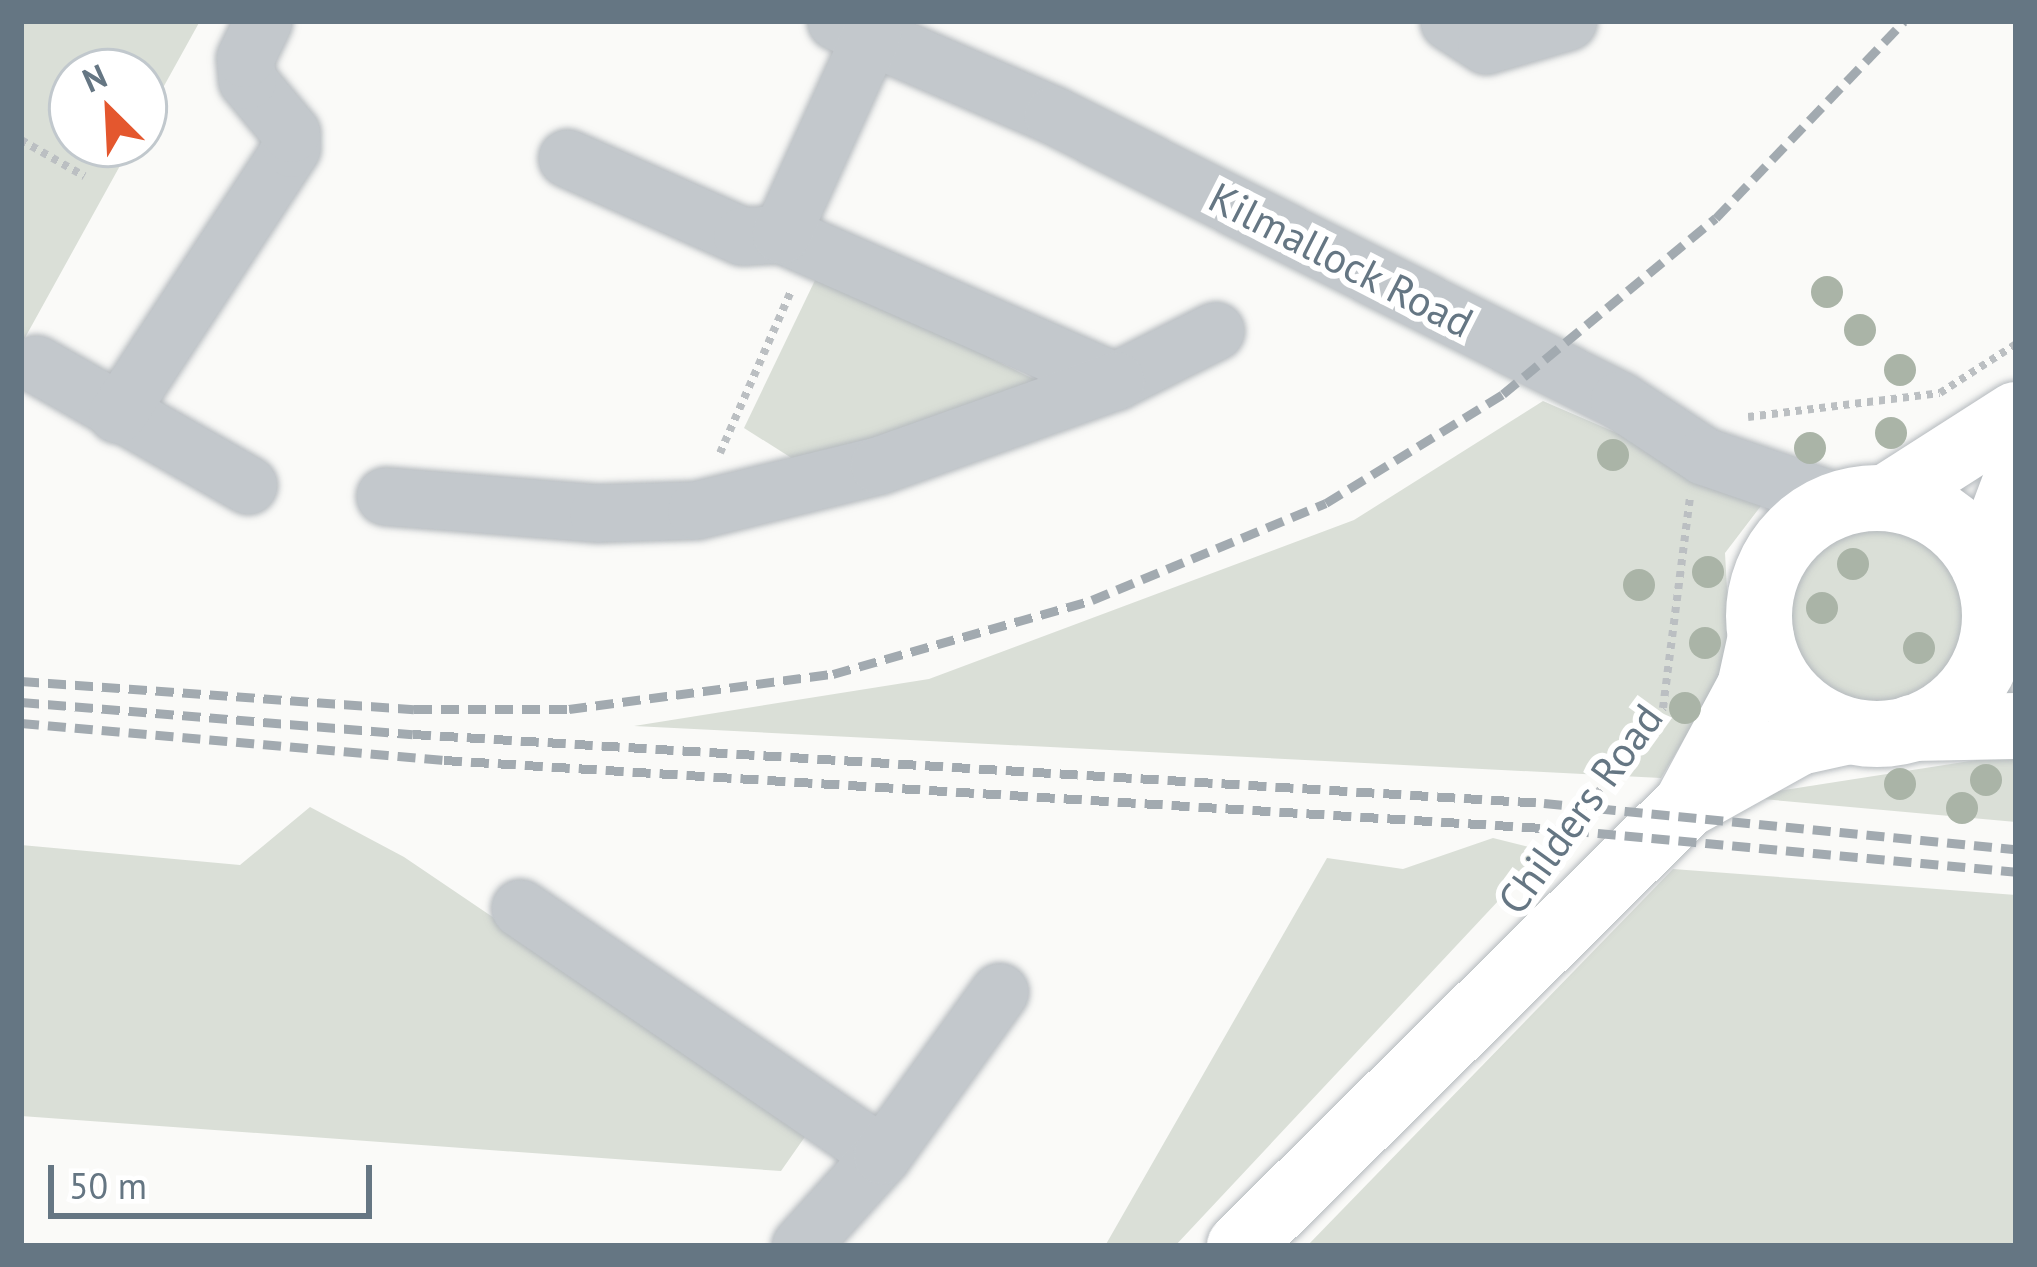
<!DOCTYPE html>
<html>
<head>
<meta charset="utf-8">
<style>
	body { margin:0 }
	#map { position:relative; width:2037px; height:1267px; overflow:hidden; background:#fafaf8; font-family:"PT Sans",sans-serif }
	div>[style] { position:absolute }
	.green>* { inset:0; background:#dadfd7 }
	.round { border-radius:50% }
	.path>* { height:8px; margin-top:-4px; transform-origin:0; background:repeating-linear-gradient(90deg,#bbbfc2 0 6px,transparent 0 12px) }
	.roads { filter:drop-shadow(0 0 3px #b5babe) drop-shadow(0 0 3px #b5babe) }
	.minor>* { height:57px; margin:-28.5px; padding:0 28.5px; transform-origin:28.5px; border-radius:28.5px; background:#c3c8cc }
	.major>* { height:66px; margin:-33px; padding:0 33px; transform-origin:33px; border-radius:33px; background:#fff }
	.major>.ring { margin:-33px; padding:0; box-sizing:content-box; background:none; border:66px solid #fff; border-radius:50% }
	.rail>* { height:9px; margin-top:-4.5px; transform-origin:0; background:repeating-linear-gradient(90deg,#a2aab0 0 18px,transparent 0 27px) }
	.trees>* { width:32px; height:32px; margin:-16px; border-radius:50%; background:#aab4a7 }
	span { translate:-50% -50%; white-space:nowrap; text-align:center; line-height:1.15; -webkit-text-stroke:12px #fff; paint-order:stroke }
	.street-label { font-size:42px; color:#657683 }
	.frame { position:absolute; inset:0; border:24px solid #657683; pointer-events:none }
	.north { position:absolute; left:48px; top:48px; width:120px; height:120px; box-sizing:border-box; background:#fff; border:3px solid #c1c8cd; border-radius:50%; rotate:336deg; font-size:33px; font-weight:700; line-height:48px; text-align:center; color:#657683 }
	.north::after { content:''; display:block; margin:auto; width:42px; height:54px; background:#e4572e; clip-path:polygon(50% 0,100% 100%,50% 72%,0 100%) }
	.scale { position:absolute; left:48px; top:1165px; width:324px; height:54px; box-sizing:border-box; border:6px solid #657683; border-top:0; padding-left:15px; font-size:36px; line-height:42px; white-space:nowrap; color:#657683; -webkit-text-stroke:9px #fff; paint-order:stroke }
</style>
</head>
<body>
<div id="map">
	<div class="green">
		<i style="clip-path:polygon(21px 21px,200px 21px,144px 122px,144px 72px,72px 72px,72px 144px,132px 144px,21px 345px)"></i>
		<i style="clip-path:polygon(818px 274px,1046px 385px,801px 464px,744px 428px)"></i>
		<i style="clip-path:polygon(1543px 401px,1767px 498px,1725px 553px,1731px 660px,1661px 778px,634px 726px,929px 679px,1354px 520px)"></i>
		<i class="round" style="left:1786px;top:521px;width:182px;height:182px"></i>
		<i style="clip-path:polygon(2002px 756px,2016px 758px,2016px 822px,1740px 797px)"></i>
		<i style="clip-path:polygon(310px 807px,404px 857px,809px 1131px,781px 1171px,21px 1116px,21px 845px,240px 865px)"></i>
		<i style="clip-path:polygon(1493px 838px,1545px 851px,1175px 1246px,1105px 1246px,1327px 858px,1403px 869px)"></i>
		<i style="clip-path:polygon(1673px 869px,2016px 895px,2016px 1245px,1307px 1246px)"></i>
	</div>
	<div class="path">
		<i style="left:21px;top:140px;width:73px;rotate:29.7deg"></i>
		<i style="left:1748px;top:417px;width:193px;rotate:-7.1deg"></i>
		<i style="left:1940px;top:393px;width:90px;rotate:-32.8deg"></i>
		<i style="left:720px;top:453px;width:177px;rotate:-66.3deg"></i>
		<i style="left:1538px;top:870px;width:205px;rotate:-52.3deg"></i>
		<i style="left:1663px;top:708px;width:212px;rotate:-82.7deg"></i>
	</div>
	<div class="roads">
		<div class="minor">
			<i style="left:836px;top:21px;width:236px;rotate:23.4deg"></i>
			<i style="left:1053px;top:115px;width:634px;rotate:26.73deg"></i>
			<i style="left:1619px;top:400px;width:102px;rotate:33.4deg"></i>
			<i style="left:1704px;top:456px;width:145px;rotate:18.9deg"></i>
			<i style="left:1449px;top:21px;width:44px;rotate:33deg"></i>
			<i style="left:1486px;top:45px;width:85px;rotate:-16.3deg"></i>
			<i style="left:567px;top:158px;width:192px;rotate:24deg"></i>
			<i style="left:742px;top:236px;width:39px;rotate:-3deg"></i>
			<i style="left:781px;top:234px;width:365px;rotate:23.8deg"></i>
			<i style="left:1115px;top:381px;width:112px;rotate:-26.6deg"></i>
			<i style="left:781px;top:234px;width:221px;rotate:-65.6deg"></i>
			<i style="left:36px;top:364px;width:244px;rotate:29.7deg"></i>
			<i style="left:117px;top:414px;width:318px;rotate:-56.8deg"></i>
			<i style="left:291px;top:148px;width:15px;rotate:-90deg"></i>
			<i style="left:291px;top:133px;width:69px;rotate:-129.7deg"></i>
			<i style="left:247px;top:80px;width:22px;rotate:-95deg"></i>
			<i style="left:245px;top:58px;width:41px;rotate:-64.1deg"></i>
			<i style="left:385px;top:496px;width:214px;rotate:4.6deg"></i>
			<i style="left:598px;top:513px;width:98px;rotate:-1.8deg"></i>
			<i style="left:696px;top:510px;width:188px;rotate:-13.8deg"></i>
			<i style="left:879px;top:465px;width:251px;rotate:-19.6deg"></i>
			<i style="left:520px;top:908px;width:438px;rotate:34.3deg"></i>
			<i style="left:882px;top:1155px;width:122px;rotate:132deg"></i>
			<i style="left:882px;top:1155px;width:201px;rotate:-54.3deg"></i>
		</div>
		<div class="major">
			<i style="left:1886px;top:498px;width:154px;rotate:-32.6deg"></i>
			<i class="ring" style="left:1759px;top:498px;width:170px;height:170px"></i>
			<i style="left:1984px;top:566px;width:91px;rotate:-69.4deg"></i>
			<i style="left:1912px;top:728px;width:104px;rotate:-1.1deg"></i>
			<i style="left:1688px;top:802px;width:131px;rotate:-61.7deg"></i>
			<i style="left:1750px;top:687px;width:51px;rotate:-77.6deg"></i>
			<i style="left:1240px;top:1246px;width:627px;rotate:-44.68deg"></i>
			<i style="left:1686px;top:805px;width:129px;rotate:-29.1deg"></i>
			<i style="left:1799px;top:742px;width:51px;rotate:-12.4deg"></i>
		</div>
	</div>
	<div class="rail">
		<i style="left:21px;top:681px;width:394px;rotate:4.1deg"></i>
		<i style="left:414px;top:709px;width:155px"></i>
		<i style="left:569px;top:709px;width:266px;rotate:-7.6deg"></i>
		<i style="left:833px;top:674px;width:269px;rotate:-15.9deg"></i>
		<i style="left:1092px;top:600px;width:253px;rotate:-22.5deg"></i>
		<i style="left:1326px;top:503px;width:208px;rotate:-31.6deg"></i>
		<i style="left:1503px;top:394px;width:276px;rotate:-39.6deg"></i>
		<i style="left:1716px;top:218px;width:272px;rotate:-46.3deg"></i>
		<i style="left:21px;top:702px;width:393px;rotate:4.7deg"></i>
		<i style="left:413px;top:734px;width:1133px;rotate:3.49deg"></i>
		<i style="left:1544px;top:803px;width:474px;rotate:5.6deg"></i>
		<i style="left:21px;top:723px;width:425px;rotate:5deg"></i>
		<i style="left:444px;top:760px;width:1102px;rotate:3.54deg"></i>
		<i style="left:1544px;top:828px;width:474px;rotate:5.3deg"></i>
	</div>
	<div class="trees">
		<i style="left:1827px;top:292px"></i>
		<i style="left:1860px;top:330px"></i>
		<i style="left:1900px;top:370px"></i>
		<i style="left:1891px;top:433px"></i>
		<i style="left:1810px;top:448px"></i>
		<i style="left:1613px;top:455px"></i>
		<i style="left:1853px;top:564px"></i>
		<i style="left:1708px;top:572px"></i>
		<i style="left:1639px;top:585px"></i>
		<i style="left:1822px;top:608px"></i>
		<i style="left:1705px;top:643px"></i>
		<i style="left:1919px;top:648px"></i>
		<i style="left:1685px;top:708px"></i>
		<i style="left:1986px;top:780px"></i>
		<i style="left:1900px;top:784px"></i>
		<i style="left:1962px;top:808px"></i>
	</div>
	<div class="street-label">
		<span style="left:1341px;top:260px;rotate:27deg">Kilmallock Road</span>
		<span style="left:1580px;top:809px;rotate:-54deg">Childers Road</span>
	</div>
	<div class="frame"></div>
	<div class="north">N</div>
	<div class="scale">50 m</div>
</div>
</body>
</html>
